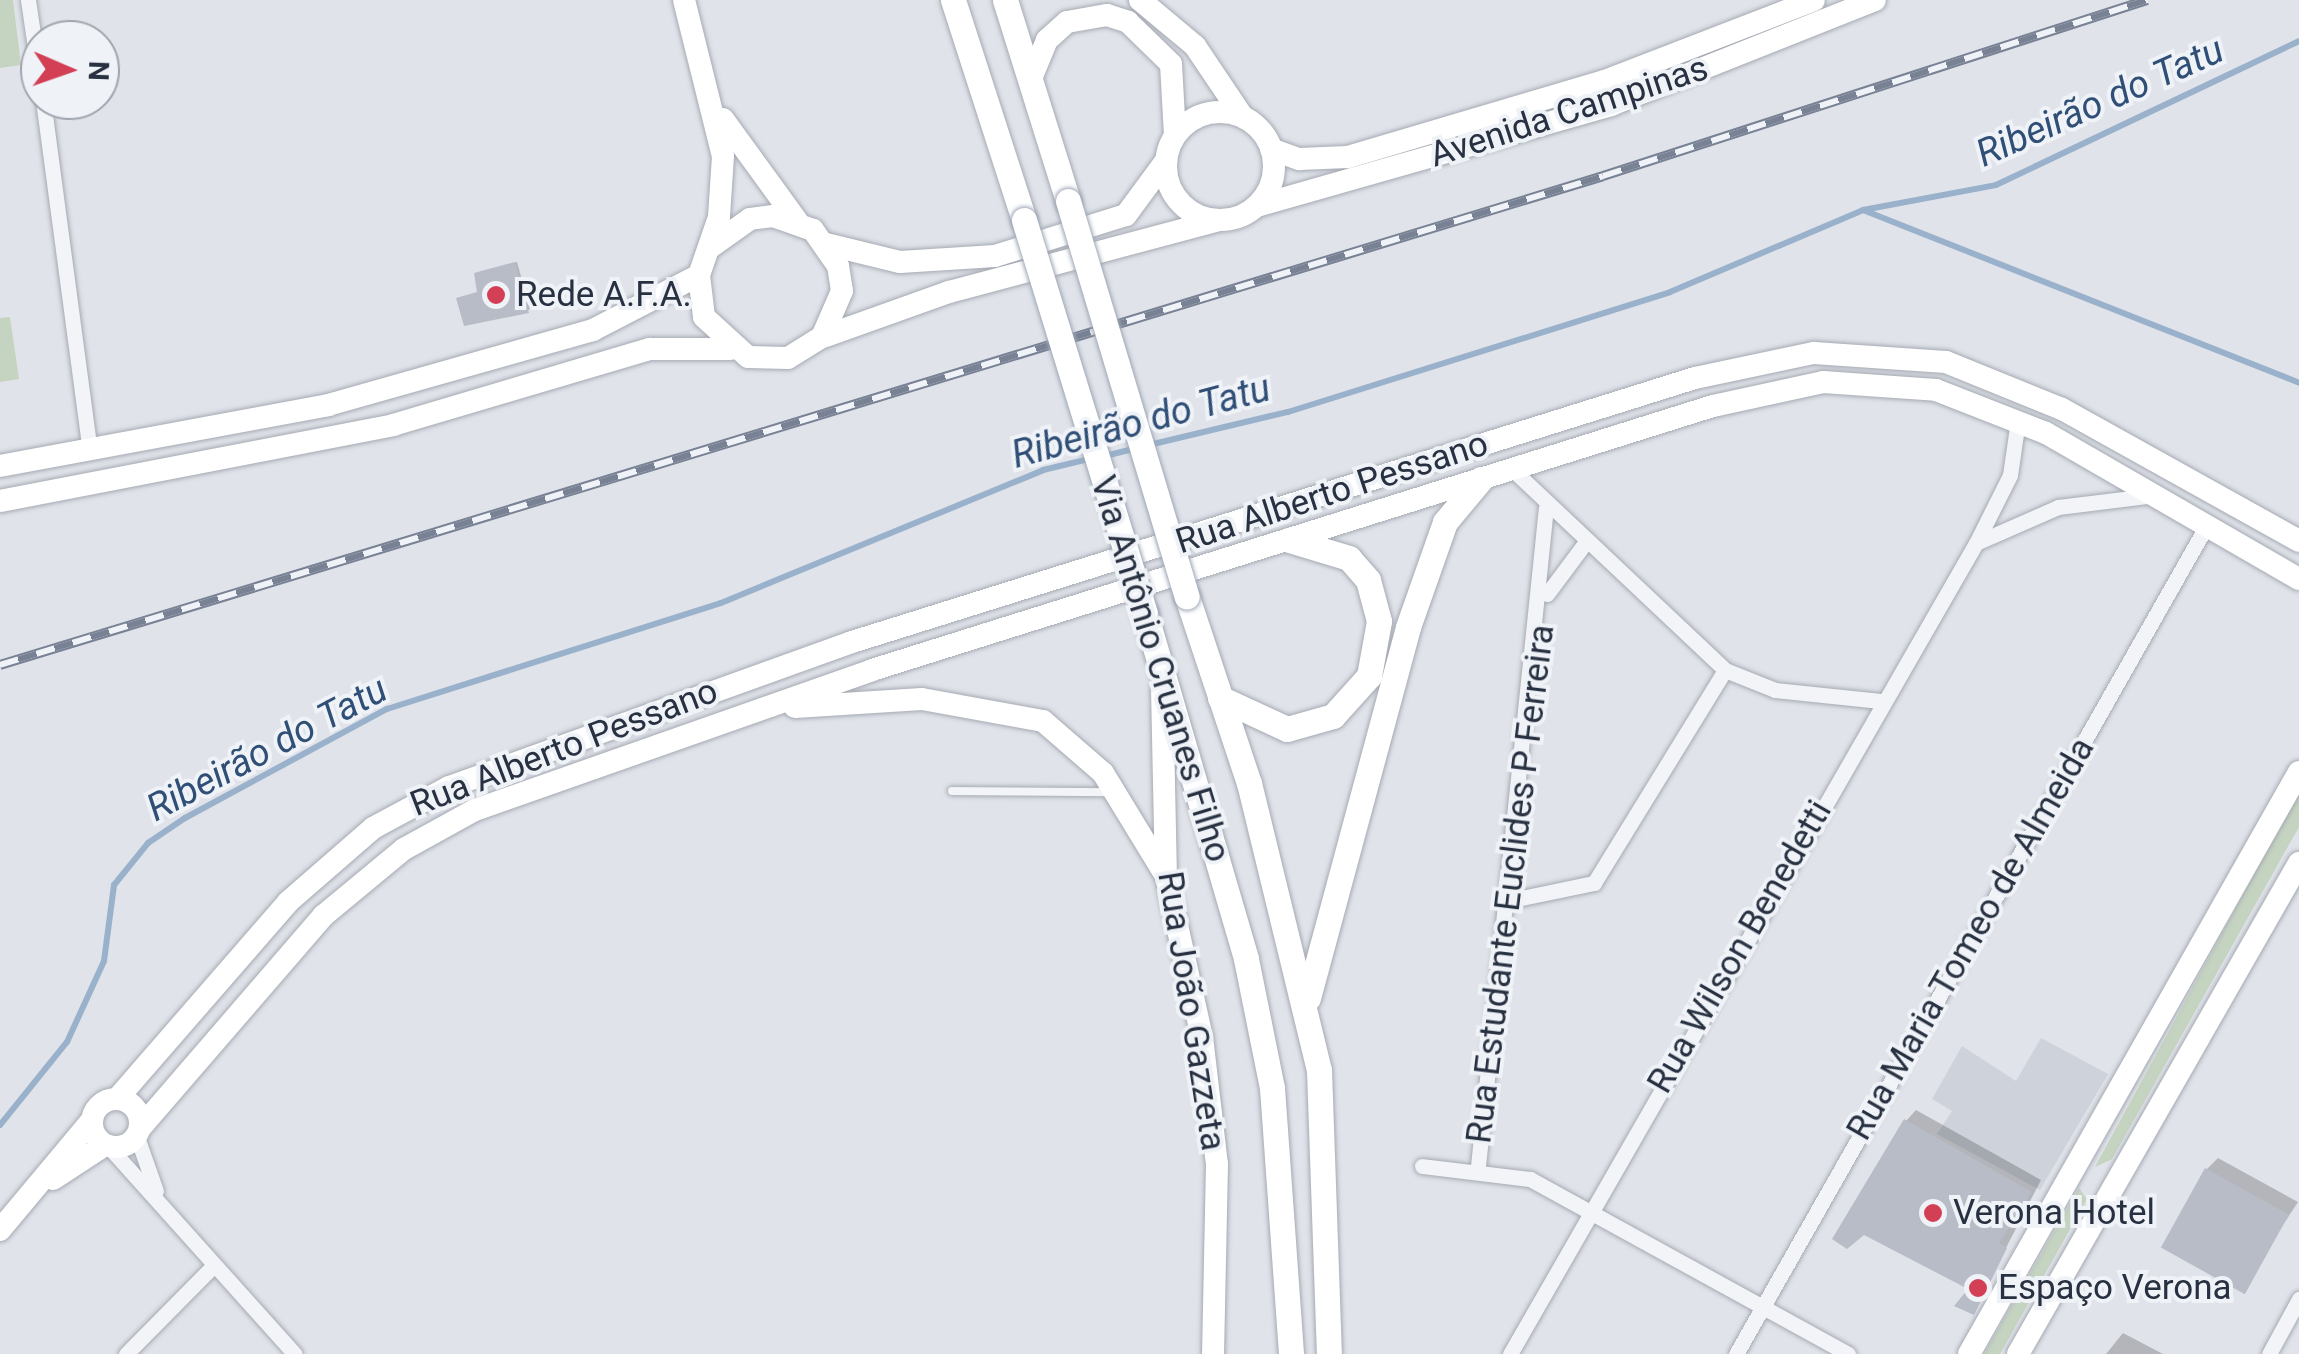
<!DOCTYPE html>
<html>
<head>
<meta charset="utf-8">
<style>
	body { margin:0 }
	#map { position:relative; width:2299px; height:1354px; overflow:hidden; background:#e0e3e9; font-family:Roboto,sans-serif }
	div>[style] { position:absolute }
	.built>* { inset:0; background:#ced2db }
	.green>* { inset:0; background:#c5d4c0 }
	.shadow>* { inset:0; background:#0003 }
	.stream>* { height:6px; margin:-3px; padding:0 3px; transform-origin:3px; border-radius:3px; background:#99b1cb }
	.building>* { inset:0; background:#b7bcc6; transform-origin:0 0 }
	.roads { filter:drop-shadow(0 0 2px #a5aab3) drop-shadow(0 0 2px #a5aab3) }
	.lane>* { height:8px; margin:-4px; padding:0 4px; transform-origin:4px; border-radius:4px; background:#f3f4f7 }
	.street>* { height:15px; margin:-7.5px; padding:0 7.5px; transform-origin:7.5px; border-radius:7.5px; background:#f3f4f7 }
	.secondary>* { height:22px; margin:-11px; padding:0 11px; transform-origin:11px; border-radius:11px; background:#fff }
	.secondary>.ring { margin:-11px; padding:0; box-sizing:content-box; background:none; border:22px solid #fff; border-radius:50% }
	.primary>* { height:25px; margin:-12.5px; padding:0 12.5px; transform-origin:12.5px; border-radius:12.5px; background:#fff }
	.rail>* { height:10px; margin-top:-5px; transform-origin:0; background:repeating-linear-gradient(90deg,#eff2f7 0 19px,#788294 0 38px); box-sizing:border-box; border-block:2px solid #788294 }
	.bridges { filter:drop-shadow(0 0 2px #9ea7b6) drop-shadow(0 0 2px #9ea7b6) }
	.primary-bridge>* { height:25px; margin:-12.5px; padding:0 12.5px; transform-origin:12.5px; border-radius:12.5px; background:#fff }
	.dots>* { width:28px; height:28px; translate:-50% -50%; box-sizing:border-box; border:5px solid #eff2f7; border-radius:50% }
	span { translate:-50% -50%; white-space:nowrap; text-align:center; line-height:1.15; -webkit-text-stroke:8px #eff2f7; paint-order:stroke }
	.street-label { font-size:35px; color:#283141 }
	.poi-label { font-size:35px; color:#283141 }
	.left { translate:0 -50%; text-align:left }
	.water-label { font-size:38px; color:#304f77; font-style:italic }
	.north { position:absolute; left:20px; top:20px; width:100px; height:100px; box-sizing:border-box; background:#eff2f7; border:2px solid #9fa5ae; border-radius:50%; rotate:92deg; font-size:28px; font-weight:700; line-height:40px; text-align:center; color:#283141 }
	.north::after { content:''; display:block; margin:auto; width:35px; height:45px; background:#d33f54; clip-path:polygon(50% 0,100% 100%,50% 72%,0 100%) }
</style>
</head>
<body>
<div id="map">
	<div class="built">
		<i style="clip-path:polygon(2041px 1038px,2108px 1074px,2040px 1190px,1937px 1134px,1952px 1111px,1932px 1099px,1962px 1046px,2016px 1081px)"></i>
	</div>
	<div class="green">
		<i style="clip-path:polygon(0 0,13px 0,21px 65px,0 68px)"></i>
		<i style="clip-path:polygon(10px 317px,19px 379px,0 382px,0 318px)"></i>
		<i style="clip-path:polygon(2299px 792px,2299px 827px,2112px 1159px,2095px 1167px)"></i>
		<i style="clip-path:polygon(2079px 1188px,2087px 1199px,2000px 1354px,1984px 1354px)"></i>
	</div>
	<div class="shadow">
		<i style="clip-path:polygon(517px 262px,530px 309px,528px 310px,479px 292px,479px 272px)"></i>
		<i style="clip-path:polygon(1916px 1110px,2041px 1180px,1973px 1312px,1906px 1121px)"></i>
		<i style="clip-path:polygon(2218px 1158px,2298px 1202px,2241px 1289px,2207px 1169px)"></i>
		<i style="clip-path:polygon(2123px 1333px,2163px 1354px,2106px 1354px)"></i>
	</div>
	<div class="stream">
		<i style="left:1863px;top:210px;width:469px;rotate:21.6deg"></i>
		<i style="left:1149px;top:445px;width:143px;rotate:-13.4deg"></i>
		<i style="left:1288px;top:412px;width:400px;rotate:-17.4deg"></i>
		<i style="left:1670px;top:292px;width:210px;rotate:-23deg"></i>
		<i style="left:1863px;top:210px;width:135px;rotate:-10.6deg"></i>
		<i style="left:1996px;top:185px;width:335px;rotate:-25.4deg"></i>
		<i style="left:1105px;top:456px;width:33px;rotate:-14deg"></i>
		<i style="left:0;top:1125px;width:107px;rotate:-51.1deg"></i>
		<i style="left:67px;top:1042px;width:89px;rotate:-65.4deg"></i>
		<i style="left:104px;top:961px;width:77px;rotate:-82.5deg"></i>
		<i style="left:114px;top:885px;width:54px;rotate:-51deg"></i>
		<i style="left:148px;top:843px;width:45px;rotate:-34deg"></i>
		<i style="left:185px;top:818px;width:230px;rotate:-28.4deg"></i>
		<i style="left:387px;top:709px;width:350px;rotate:-17.6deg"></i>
		<i style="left:721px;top:603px;width:348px;rotate:-22.4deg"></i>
		<i style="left:1043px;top:470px;width:51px;rotate:-13.5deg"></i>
	</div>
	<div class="building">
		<i style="clip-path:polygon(515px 262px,529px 313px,464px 326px,456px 298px,477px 292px,474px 273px)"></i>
		<i style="clip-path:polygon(1904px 1119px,2032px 1192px,1999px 1243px,2007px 1248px,1974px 1315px,1954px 1306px,1968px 1289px,1864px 1235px,1847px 1249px,1832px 1239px)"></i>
		<i style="left:2205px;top:1168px;width:96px;height:91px;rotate:29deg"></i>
	</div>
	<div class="roads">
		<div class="lane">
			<i style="left:952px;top:791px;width:160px;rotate:0.4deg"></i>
		</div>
		<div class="street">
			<i style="left:28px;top:0;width:82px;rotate:81.6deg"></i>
			<i style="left:43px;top:100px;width:354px;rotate:82.4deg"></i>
			<i style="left:1512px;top:469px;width:293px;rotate:43.3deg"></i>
			<i style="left:1725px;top:670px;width:54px;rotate:21.8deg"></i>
			<i style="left:1775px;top:690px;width:106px;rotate:6deg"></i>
			<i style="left:1976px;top:543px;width:90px;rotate:-23.7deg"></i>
			<i style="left:2058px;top:507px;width:91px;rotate:-7deg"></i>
			<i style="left:1547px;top:594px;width:64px;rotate:-53.3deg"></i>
			<i style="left:1507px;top:901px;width:89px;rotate:-11.7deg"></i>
			<i style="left:1594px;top:883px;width:250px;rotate:-58.4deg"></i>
			<i style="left:137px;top:1137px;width:57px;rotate:70.6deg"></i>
			<i style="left:109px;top:1147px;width:278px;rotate:48.1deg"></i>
			<i style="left:1422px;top:1166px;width:109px;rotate:6.9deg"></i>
			<i style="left:1530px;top:1179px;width:363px;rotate:28.8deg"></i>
			<i style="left:1478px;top:1166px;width:662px;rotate:-84.11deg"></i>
			<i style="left:126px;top:1354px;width:122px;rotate:-45.3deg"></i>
			<i style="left:1510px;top:1354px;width:935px;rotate:-60.12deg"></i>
			<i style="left:1976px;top:543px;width:76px;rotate:-63.4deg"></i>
			<i style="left:2010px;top:475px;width:56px;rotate:-81.7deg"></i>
			<i style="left:1736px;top:1354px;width:953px;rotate:-60.4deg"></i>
			<i style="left:2269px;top:1354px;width:63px;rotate:-61.4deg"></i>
		</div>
		<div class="secondary">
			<i style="left:684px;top:0;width:161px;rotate:76deg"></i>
			<i style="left:723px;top:156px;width:61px;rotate:93.8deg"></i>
			<i style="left:719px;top:217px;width:61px;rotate:109deg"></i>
			<i style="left:699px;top:275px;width:42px;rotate:83.2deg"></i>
			<i style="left:704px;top:317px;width:59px;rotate:42.3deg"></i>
			<i style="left:748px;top:357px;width:40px;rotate:1.4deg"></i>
			<i style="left:788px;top:358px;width:40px;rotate:-32deg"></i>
			<i style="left:822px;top:337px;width:50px;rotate:-66.5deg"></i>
			<i style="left:842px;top:291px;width:25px;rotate:-99deg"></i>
			<i style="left:838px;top:266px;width:44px;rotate:-124.8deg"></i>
			<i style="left:813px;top:230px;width:42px;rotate:-160.7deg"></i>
			<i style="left:773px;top:216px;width:23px;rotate:173deg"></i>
			<i style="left:750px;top:219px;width:47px;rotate:144.6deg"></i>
			<i style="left:1140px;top:0;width:72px;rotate:39.9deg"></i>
			<i style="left:1195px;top:46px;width:84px;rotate:56.1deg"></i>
			<i style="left:1030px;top:81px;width:44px;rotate:-67.5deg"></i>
			<i style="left:1047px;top:40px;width:27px;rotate:-42deg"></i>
			<i style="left:1067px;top:22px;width:41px;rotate:-9.9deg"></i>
			<i style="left:1107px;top:15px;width:22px;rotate:18deg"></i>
			<i style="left:1128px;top:22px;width:60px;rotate:44.3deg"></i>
			<i style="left:1171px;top:64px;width:71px;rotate:86.8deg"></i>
			<i class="ring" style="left:1166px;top:112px;width:86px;height:86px"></i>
			<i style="left:723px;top:119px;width:126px;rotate:54deg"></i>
			<i style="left:1271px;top:149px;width:30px;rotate:20deg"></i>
			<i style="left:1299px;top:159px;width:49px;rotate:-2.3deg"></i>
			<i style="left:1348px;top:157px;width:265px;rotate:-16.5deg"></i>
			<i style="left:1602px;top:82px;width:227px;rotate:-21.1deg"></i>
			<i style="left:1257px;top:206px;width:368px;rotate:-15.9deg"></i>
			<i style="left:1611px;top:105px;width:284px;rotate:-21.7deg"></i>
			<i style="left:826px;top:244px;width:76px;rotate:13.7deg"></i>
			<i style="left:900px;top:262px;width:95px;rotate:-3.6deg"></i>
			<i style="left:995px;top:256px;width:137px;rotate:-17.4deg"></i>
			<i style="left:1126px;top:215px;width:66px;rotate:-53.7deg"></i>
			<i style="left:826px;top:336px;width:131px;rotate:-19.7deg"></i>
			<i style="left:949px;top:292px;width:276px;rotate:-14.9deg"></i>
			<i style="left:0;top:466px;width:334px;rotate:-10.5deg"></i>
			<i style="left:328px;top:405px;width:275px;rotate:-15.8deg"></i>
			<i style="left:593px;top:330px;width:119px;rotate:-27.4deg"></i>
			<i style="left:0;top:501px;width:400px;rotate:-10.9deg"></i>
			<i style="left:393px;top:425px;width:268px;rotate:-16.5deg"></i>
			<i style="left:650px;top:349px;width:80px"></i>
			<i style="left:1162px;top:688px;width:188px;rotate:88.8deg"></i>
			<i style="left:1166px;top:876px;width:165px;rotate:77.4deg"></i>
			<i style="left:1202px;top:1037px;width:128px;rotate:83.3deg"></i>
			<i style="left:1217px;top:1164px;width:190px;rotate:91.2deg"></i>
			<i style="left:795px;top:707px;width:127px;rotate:-3.6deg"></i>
			<i style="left:922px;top:699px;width:123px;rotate:10.3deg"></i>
			<i style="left:1043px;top:721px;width:79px;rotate:40.9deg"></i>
			<i style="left:1103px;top:773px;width:117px;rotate:58.6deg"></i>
			<i class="ring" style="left:92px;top:1099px;width:26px;height:26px"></i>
			<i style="left:117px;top:1099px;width:261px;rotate:-49deg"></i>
			<i style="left:288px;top:902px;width:113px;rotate:-41deg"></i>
			<i style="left:373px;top:828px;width:86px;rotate:-28.3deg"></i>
			<i style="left:449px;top:787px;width:428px;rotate:-19.8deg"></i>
			<i style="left:852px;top:642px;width:883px;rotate:-17.39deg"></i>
			<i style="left:1695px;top:378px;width:122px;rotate:-11.9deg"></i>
			<i style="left:1814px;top:353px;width:132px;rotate:3.9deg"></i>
			<i style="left:1946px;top:362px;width:125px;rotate:22.1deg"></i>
			<i style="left:2062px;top:409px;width:271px;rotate:29.1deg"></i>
			<i style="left:141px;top:1127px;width:279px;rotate:-49.2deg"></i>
			<i style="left:323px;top:916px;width:105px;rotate:-39.6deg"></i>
			<i style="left:404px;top:849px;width:81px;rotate:-28.8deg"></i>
			<i style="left:475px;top:810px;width:421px;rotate:-19.4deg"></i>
			<i style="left:872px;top:670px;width:881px;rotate:-17.43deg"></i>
			<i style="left:1713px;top:406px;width:113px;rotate:-12.3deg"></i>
			<i style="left:1823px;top:382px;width:113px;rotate:4deg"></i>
			<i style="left:1936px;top:390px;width:118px;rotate:21.4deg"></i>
			<i style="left:2046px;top:433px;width:292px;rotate:30deg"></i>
			<i style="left:53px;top:1179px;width:62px;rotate:-33.2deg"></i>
			<i style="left:0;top:1230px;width:143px;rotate:-50.1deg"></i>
			<i style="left:1969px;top:1354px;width:669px;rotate:-60.45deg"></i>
			<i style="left:2018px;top:1354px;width:566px;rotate:-60.22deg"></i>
		</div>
		<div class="primary">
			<i style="left:953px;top:0;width:231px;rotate:72.1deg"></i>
			<i style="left:1005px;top:0;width:211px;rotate:72.6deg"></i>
			<i style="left:1187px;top:597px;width:196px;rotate:71.6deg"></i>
			<i style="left:1249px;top:783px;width:295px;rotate:76.3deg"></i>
			<i style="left:1319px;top:1070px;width:284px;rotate:88deg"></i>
			<i style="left:1145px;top:613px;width:360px;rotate:73.7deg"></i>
			<i style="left:1246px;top:959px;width:132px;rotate:78.6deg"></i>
			<i style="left:1272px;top:1088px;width:267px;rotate:85.9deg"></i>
			<i style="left:1220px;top:698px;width:74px;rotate:24.8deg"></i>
			<i style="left:1287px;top:729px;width:48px;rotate:-15.8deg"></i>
			<i style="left:1333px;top:716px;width:54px;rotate:-48deg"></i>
			<i style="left:1369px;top:676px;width:56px;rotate:-79.7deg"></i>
			<i style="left:1379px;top:621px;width:42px;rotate:-105deg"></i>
			<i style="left:1368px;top:580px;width:29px;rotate:-131deg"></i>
			<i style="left:1349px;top:558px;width:63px;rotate:-163.3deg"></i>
			<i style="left:1308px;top:998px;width:384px;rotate:-74.9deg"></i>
			<i style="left:1408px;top:627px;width:111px;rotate:-70.6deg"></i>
			<i style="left:1445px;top:522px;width:56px;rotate:-50.1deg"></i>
		</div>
	</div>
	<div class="rail">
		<i style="left:0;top:665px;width:1676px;rotate:-16.96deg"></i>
		<i style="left:1603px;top:176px;width:572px;rotate:-17.93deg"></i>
	</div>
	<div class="bridges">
		<div class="primary-bridge">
			<i style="left:1068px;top:201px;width:413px;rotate:73.3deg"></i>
			<i style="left:1024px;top:220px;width:411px;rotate:72.9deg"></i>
		</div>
	</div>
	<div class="dots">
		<i style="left:496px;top:295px;background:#d33f54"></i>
		<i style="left:1933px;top:1213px;background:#d33f54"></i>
		<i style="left:1978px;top:1288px;background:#d33f54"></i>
	</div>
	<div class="street-label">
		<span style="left:1569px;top:112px;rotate:-18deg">Avenida Campinas</span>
		<span style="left:1332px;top:493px;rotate:-18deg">Rua Alberto Pessano</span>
		<span style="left:1160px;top:669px;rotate:73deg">Via Antônio Cruanes Filho</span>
		<span style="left:564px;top:748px;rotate:-21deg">Rua Alberto Pessano</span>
		<span style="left:1511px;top:884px;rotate:-83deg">Rua Estudante Euclides P Ferreira</span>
		<span style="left:1971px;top:939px;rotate:-60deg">Rua Maria Tomeo de Almeida</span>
		<span style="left:1740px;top:947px;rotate:-60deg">Rua Wilson Benedetti</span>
		<span style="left:1191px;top:1011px;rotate:81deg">Rua João Gazzeta</span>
	</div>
	<div class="poi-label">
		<span class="left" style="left:516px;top:295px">Rede A.F.A.</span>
		<span class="left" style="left:1953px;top:1213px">Verona Hotel</span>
		<span class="left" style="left:1998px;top:1288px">Espaço Verona</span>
	</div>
	<div class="water-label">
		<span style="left:2100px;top:102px;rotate:-24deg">Ribeirão do Tatu</span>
		<span style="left:1141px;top:422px;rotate:-15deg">Ribeirão do Tatu</span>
		<span style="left:267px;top:749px;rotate:-28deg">Ribeirão do Tatu</span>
	</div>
	<div class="north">N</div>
</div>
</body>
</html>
